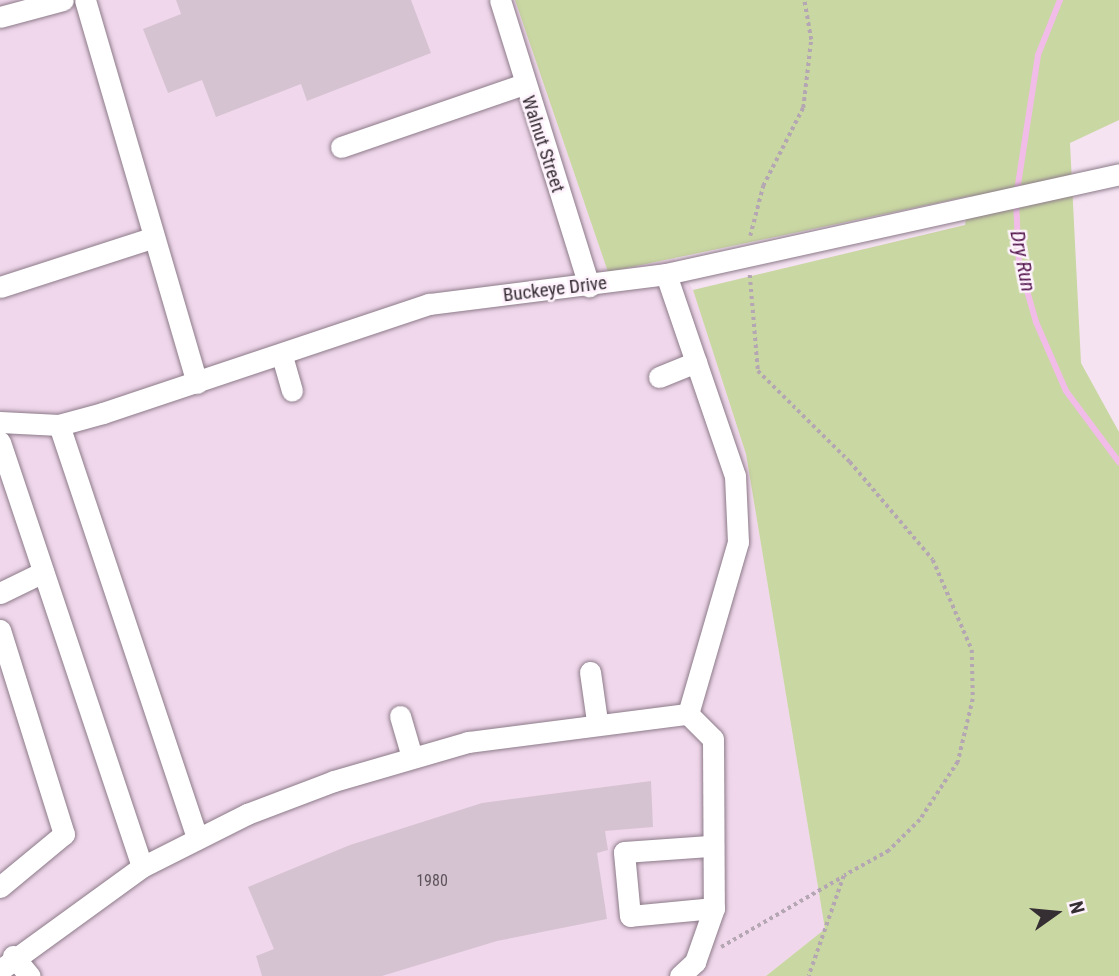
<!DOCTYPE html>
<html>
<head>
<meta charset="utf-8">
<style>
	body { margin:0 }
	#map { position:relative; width:1119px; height:976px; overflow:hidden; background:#f5e3f2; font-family:"Roboto Condensed",sans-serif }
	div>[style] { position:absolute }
	.built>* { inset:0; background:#f0d7eb }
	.green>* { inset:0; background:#c9d7a2 }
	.stream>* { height:6px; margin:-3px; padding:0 3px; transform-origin:3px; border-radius:3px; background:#f2bce9 }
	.building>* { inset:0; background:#d6c3d2 }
	.path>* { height:3.5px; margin-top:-1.75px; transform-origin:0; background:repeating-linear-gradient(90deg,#b4a6b2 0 3.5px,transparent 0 7px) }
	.roads { filter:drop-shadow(0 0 2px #8c7b89) drop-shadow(0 0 2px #8c7b89) }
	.minor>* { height:21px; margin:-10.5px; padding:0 10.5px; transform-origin:10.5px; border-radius:10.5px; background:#fff }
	span { translate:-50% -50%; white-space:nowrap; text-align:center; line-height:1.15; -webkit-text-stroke:5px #fef2fc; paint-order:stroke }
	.number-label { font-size:16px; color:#5d535b }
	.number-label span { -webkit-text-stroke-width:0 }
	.street-label { font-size:19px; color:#352e33 }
	.water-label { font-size:21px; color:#55184e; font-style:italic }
	.north { position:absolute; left:1021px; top:878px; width:70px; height:70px; -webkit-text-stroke:5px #fef2fc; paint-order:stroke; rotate:75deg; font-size:19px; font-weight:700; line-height:28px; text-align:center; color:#352e33 }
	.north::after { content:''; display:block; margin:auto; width:24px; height:32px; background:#352e33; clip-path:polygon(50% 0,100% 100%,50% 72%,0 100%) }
</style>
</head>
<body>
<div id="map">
	<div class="built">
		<i style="clip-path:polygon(0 0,515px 0,608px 272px,674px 258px,693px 290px,746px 454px,825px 929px,766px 976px,0 976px)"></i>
	</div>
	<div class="green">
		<i style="clip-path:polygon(515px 0,1119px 0,1119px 120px,1070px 143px,1081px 363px,1119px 432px,1119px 976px,766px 976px,825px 929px,746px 454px,693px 290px,965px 225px,970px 196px,608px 272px)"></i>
	</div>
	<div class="stream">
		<i style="left:1017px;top:191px;width:138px;rotate:-81.2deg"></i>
		<i style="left:1038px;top:55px;width:59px;rotate:-68.2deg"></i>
		<i style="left:1016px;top:202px;width:61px;rotate:87.2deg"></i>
		<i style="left:1019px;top:263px;width:61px;rotate:73.9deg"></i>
		<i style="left:1036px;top:322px;width:75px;rotate:66.5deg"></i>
		<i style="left:1066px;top:391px;width:89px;rotate:53.3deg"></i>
	</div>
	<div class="building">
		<i style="clip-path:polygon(176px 0,411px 0,431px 53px,307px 101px,301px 84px,216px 117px,202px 80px,168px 93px,143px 29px,181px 14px)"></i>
		<i style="clip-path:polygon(651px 781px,653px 827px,605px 831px,608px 850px,597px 853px,607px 919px,497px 941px,382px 976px,262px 976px,256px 956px,274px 949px,248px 887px,350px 845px,482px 803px)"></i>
	</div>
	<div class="path">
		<i style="left:750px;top:236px;width:52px;rotate:-75.4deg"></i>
		<i style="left:763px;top:186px;width:88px;rotate:-62.9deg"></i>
		<i style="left:803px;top:108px;width:68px;rotate:-83.3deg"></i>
		<i style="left:811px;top:40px;width:41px;rotate:-99.9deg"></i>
		<i style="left:750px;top:275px;width:96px;rotate:85.2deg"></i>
		<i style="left:758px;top:371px;width:129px;rotate:44.7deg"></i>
		<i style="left:850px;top:462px;width:128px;rotate:49.7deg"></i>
		<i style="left:933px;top:560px;width:98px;rotate:66.6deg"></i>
		<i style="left:972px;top:650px;width:49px;rotate:88.8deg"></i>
		<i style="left:973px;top:699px;width:65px;rotate:103.4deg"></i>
		<i style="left:958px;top:762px;width:69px;rotate:123.2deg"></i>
		<i style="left:920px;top:820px;width:44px;rotate:135deg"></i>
		<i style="left:889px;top:851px;width:51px;rotate:150.9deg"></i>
		<i style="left:844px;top:876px;width:106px;rotate:109.3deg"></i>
		<i style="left:721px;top:947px;width:140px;rotate:-30deg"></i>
	</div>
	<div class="roads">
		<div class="minor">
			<i style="left:85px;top:0;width:399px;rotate:73.7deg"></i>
			<i style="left:500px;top:0;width:300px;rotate:72.7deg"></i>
			<i style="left:0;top:17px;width:65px;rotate:-15.1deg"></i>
			<i style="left:341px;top:147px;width:194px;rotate:-19deg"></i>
			<i style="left:0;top:287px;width:160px;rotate:-17.9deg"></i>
			<i style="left:282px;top:356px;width:36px;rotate:74deg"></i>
			<i style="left:659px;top:377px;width:40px;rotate:-22deg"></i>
			<i style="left:0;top:422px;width:59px;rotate:2.9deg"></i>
			<i style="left:59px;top:425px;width:46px;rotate:-15.3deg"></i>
			<i style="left:103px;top:413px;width:344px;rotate:-18.5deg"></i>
			<i style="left:429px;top:304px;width:239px;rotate:-7.2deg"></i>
			<i style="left:666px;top:274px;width:464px;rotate:-12.4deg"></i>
			<i style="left:59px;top:425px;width:434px;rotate:71.5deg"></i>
			<i style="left:0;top:442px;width:448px;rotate:71.5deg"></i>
			<i style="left:0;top:593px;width:48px;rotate:-26deg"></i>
			<i style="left:0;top:630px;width:214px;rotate:72.6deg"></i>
			<i style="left:64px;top:834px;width:83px;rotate:140.4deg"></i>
			<i style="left:590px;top:672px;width:49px;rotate:81.9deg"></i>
			<i style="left:688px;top:714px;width:35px;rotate:45deg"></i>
			<i style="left:713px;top:739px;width:169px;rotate:89.7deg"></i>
			<i style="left:714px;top:908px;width:84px;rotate:174.6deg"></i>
			<i style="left:630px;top:916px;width:64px;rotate:-95.4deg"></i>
			<i style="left:624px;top:852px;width:85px;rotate:-4deg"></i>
			<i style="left:400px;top:716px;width:43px;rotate:73.7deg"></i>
			<i style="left:13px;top:956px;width:26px;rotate:50deg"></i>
			<i style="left:0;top:970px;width:175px;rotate:-36deg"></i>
			<i style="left:142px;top:867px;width:118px;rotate:-26.8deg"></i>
			<i style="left:247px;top:814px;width:93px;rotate:-20.8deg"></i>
			<i style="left:334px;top:781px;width:140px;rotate:-16.2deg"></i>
			<i style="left:468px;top:742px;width:222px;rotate:-7.3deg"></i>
			<i style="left:688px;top:714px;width:179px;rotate:-73.8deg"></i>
			<i style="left:738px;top:542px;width:66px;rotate:-92.6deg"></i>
			<i style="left:735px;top:476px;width:213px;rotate:-108.9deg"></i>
			<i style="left:680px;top:976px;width:21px;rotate:-43deg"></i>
			<i style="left:695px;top:962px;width:57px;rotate:-70.6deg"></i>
		</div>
	</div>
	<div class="number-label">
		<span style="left:432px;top:881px">1980</span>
	</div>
	<div class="street-label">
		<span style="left:543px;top:144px;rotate:72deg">Walnut Street</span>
		<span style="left:555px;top:289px;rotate:-7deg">Buckeye Drive</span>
	</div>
	<div class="water-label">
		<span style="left:1023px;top:261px;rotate:79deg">Dry Run</span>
	</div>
	<div class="north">N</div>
</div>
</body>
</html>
